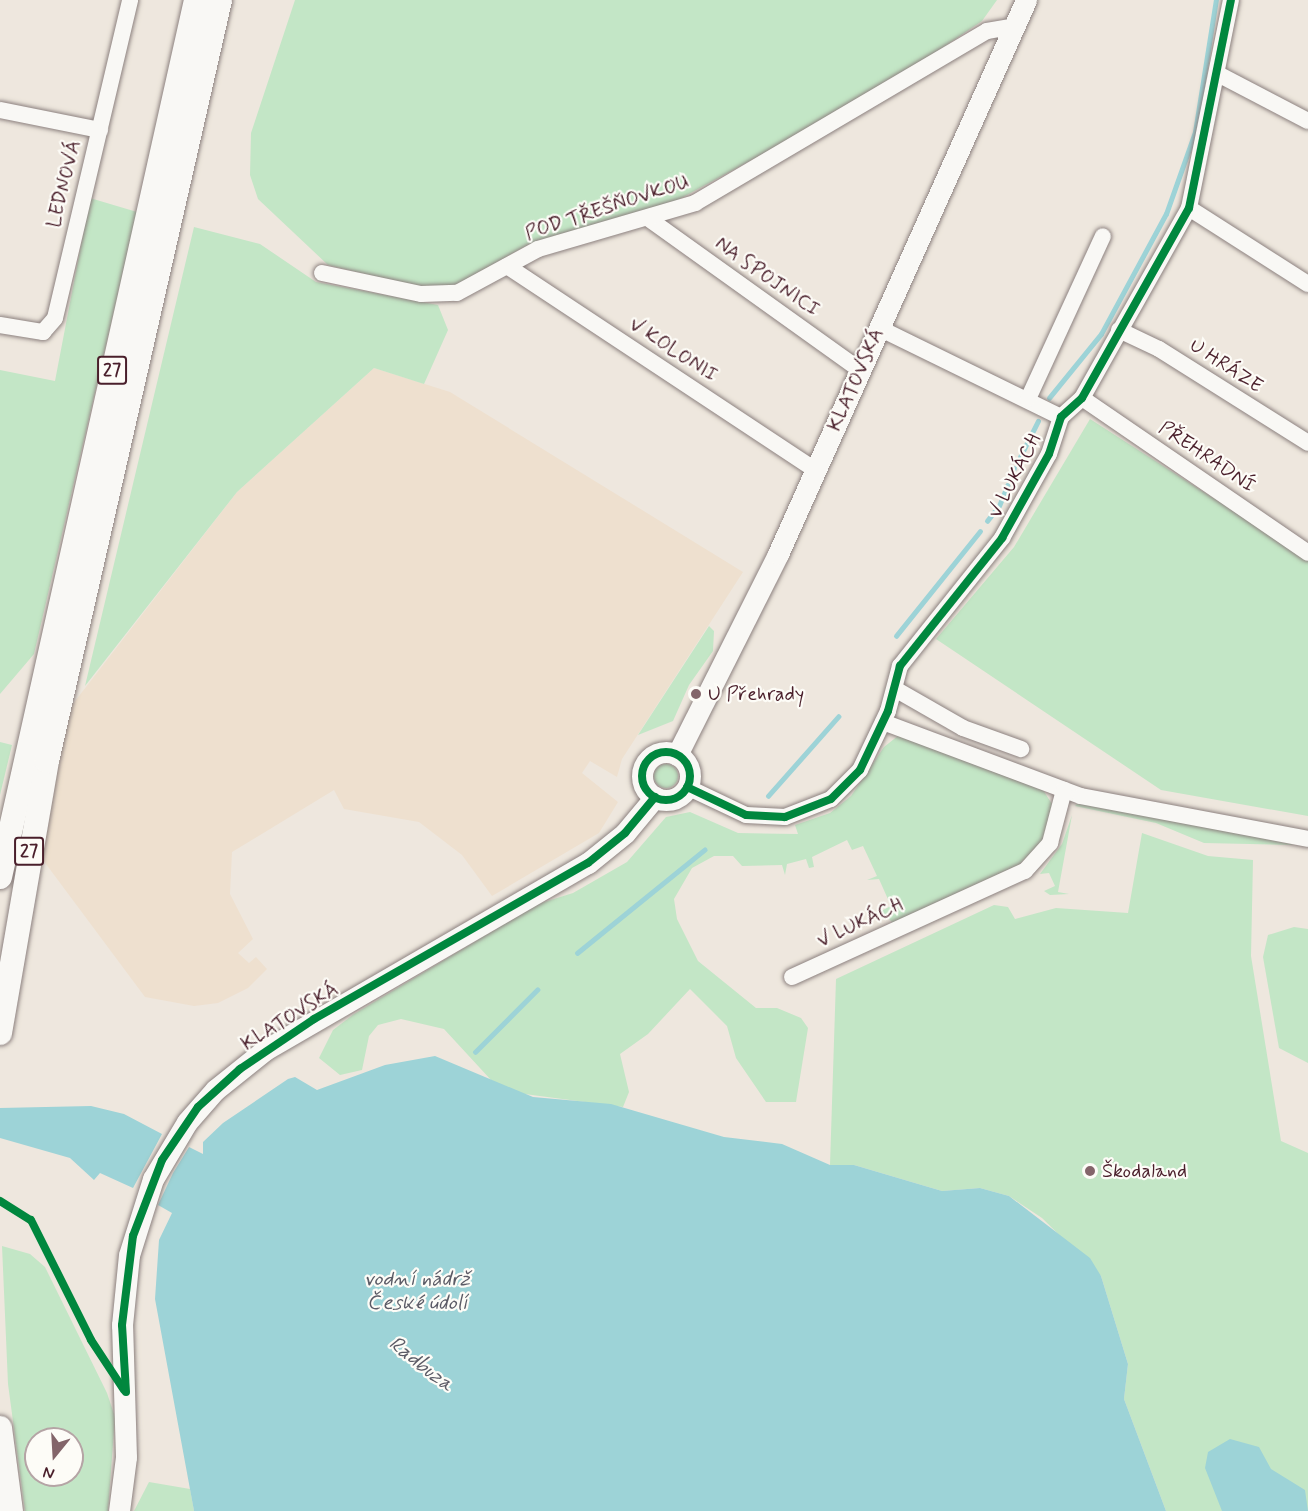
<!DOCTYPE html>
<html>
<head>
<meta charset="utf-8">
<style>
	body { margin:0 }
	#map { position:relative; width:1308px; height:1511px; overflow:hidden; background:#eee7de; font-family:Mynerve,sans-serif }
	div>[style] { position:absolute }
	.built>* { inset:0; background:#eee0cf }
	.green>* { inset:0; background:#c3e6c6 }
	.round { border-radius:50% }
	.water>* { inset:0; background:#9dd3d7 }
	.stream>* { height:4.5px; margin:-2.25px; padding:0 2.25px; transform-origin:2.25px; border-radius:2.25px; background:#9dd3d7 }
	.roads { filter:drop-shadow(0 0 2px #8c817f) drop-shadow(0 0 2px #8c817f) }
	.minor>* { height:16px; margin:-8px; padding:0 8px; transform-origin:8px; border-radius:8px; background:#f9f8f5 }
	.major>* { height:21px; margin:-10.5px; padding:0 10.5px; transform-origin:10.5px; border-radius:10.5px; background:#f9f8f5 }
	.major>.ring { margin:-10.5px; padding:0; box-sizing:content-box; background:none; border:21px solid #f9f8f5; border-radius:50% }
	.highway>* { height:24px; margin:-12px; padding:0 12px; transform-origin:12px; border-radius:12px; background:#f9f8f5 }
	.cycleway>* { height:8px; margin:-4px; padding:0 4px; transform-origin:4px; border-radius:4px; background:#00873e }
	.cycleway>.ring { margin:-4px; padding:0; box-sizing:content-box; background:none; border:8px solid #00873e; border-radius:50% }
	.dots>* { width:16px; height:16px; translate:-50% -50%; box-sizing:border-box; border:3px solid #fdfcf7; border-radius:50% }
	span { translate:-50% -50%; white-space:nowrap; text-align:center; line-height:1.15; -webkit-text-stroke:4.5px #fdfcf7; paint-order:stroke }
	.shield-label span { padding:2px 4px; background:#fdfcf7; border:2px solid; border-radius:4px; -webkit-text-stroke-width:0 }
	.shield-label { font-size:18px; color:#4a1f2b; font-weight:700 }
	.street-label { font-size:20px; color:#4a1f2b }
	.poi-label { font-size:20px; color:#4a1f2b }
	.left { translate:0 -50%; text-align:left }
	.water-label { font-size:21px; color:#5b5b66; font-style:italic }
	.north { position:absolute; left:24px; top:1427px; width:60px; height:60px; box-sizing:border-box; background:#fdfcf7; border:2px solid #b5a4a5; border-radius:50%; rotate:198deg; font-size:16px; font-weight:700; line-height:24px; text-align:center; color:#4a1f2b }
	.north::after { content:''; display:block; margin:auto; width:21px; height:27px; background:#83656a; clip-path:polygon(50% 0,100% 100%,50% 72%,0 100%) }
</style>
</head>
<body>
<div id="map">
	<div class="built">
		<i style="clip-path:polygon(374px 368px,450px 392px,743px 572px,622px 759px,617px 777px,590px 761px,582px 773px,618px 802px,599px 833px,492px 896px,462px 855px,419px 822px,344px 809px,334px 790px,232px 852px,230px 894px,253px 939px,238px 953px,249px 963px,256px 957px,267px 969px,248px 988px,218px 1003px,194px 1006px,145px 997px,37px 852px,38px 749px,237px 492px)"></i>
	</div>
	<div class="green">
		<i style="clip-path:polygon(295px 0,997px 0,982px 21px,877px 92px,661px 209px,529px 244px,457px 285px,431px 290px,328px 265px,258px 199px,250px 175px,251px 133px)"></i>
		<i style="clip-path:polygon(90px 198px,137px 212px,34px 654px,0 694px,0 370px,55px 381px)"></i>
		<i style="clip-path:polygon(194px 227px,260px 244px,316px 282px,438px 305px,448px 330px,424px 384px,374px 368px,237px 492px,85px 686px)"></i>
		<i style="clip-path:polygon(1090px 419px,1308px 559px,1308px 816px,1161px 790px,936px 639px,1014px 547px)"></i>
		<i style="clip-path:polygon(709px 626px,714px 631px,713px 651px,689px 685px,673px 721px,638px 735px)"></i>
		<i style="clip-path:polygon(899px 735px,1043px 790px,1052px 804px,1046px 837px,1019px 865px,893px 923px,881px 911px,891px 906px,879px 879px,867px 880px,877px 876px,863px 846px,852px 850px,847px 840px,812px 857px,814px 867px,809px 868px,806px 859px,787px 864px,785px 875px,782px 865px,742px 866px,733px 856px,714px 856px,692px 868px,674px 899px,677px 919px,698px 961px,756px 1008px,777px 1008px,801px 1018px,808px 1028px,796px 1102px,766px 1102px,736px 1058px,727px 1026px,690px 989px,648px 1034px,620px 1054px,629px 1092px,623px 1107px,517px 1093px,491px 1080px,444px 1029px,401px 1019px,378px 1025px,369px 1036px,362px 1070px,340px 1075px,319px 1058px,333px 1030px,354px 1014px,538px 904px,573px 893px,627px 862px,666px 817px,690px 812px,738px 833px,798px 834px,795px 825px,830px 813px,851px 796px,884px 747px)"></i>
		<i style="clip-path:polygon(0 742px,12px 745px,0 795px)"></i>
		<i class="round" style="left:654px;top:764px;width:24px;height:24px"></i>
		<i style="clip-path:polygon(1079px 802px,1291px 844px,1292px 845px,1204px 843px,1156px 823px,1075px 806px)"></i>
		<i style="clip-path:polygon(1072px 815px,1058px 892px,1069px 894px,1050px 895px,1044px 891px,1055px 886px,1049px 873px,1040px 874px,1062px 844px)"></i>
		<i style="clip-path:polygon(1142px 833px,1208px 856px,1253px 860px,1251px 956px,1281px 1141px,1308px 1153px,1308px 1511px,1166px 1511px,1124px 1399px,1128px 1364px,1101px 1276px,1042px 1218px,1009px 1196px,980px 1188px,942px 1191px,854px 1165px,830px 1165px,836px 979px,994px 905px,1008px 907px,1015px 919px,1056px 908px,1128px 913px)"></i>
		<i style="clip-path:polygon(1294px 927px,1308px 929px,1308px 1063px,1279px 1048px,1263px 957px,1268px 935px)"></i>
		<i style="clip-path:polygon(evenodd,2px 1246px,30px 1254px,45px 1267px,107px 1393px,115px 1417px,108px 1511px,25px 1511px,8px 1384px,2px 1246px,36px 1439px,72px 1439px,72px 1475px,36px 1475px,36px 1439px)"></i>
		<i style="clip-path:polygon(149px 1482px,190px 1489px,194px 1511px,134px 1511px)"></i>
	</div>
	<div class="water">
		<i style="clip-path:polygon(435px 1056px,533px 1097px,611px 1104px,724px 1137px,782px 1144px,830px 1165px,854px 1165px,942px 1191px,980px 1188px,1009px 1196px,1090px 1258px,1101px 1276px,1128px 1364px,1124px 1399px,1166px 1511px,194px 1511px,155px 1299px,159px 1240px,172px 1213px,158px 1205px,173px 1173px,189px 1147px,203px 1154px,203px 1142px,223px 1123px,288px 1079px,295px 1077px,317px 1090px,385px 1065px)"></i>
		<i style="clip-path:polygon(91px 1106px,124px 1114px,162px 1134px,133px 1188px,100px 1173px,94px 1180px,70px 1158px,0 1138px,0 1108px)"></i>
		<i style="clip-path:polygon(1230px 1439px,1259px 1447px,1271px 1469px,1305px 1490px,1308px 1511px,1222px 1511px,1205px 1468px,1208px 1452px)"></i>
	</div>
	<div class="stream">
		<i style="left:1049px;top:398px;width:82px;rotate:-50.9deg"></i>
		<i style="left:1101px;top:334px;width:136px;rotate:-61.6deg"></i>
		<i style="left:1166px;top:214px;width:87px;rotate:-70.5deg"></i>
		<i style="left:1195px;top:132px;width:134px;rotate:-81deg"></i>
		<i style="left:1020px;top:457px;width:40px;rotate:-63.4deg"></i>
		<i style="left:1011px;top:477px;width:9px;rotate:-72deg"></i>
		<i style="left:999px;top:506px;width:22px;rotate:-68deg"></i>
		<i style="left:987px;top:521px;width:11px;rotate:-52deg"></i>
		<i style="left:896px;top:636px;width:134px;rotate:-51.3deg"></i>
		<i style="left:768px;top:796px;width:106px;rotate:-48.5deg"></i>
		<i style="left:577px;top:953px;width:164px;rotate:-39deg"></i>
		<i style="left:475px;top:1052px;width:88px;rotate:-45deg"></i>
	</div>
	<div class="roads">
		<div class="minor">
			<i style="left:1220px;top:75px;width:99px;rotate:27.6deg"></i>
			<i style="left:0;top:110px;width:102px;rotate:11.3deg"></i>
			<i style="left:1189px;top:208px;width:141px;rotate:32.6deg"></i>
			<i style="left:649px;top:219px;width:259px;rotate:35.6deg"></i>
			<i style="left:507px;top:266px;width:369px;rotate:33.5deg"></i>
			<i style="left:322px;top:273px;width:101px;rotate:12deg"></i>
			<i style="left:421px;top:294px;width:36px;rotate:-2deg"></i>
			<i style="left:457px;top:293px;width:92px;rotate:-28.5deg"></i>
			<i style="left:538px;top:249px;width:164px;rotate:-16.3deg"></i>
			<i style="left:695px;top:203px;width:339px;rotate:-30.5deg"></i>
			<i style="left:987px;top:31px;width:27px;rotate:-10deg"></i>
			<i style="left:0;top:325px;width:44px;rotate:9.2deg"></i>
			<i style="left:43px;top:332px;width:18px;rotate:-49deg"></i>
			<i style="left:55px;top:318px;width:327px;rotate:-76.7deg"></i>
			<i style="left:879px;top:328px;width:203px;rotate:26.1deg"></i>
			<i style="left:1119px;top:330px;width:44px;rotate:25.4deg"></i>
			<i style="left:1159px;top:349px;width:176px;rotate:32.2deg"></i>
			<i style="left:1082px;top:398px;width:274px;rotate:34.4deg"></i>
			<i style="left:1028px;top:399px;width:179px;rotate:-65.3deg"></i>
			<i style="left:895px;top:689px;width:78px;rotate:29.8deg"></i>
			<i style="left:963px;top:728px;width:62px;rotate:19.9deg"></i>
			<i style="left:883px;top:722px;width:211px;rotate:20.5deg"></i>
			<i style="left:1081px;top:796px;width:231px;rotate:10.7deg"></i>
			<i style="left:687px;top:787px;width:65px;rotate:25.4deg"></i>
			<i style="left:746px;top:815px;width:39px;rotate:3deg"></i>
			<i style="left:785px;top:817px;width:49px;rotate:-21.4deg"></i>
			<i style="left:831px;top:799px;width:41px;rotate:-45deg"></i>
			<i style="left:860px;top:770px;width:65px;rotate:-64.6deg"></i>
			<i style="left:888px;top:711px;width:47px;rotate:-75.1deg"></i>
			<i style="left:900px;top:666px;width:164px;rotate:-51.4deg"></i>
			<i style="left:1002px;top:538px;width:96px;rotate:-60.8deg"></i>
			<i style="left:1049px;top:454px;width:39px;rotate:-72deg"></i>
			<i style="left:1061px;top:417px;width:28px;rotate:-42deg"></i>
			<i style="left:1082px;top:398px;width:218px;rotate:-60.6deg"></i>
			<i style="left:1189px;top:208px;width:212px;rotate:-78.6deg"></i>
			<i style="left:792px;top:977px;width:256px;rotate:-24.5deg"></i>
			<i style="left:1025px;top:871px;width:38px;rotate:-48deg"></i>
			<i style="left:1050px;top:843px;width:55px;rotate:-75.2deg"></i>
		</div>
		<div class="major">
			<i class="ring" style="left:642px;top:752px;width:27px;height:27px"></i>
			<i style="left:677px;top:755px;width:225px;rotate:-63.3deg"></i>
			<i style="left:778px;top:554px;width:607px;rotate:-65.88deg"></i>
			<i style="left:119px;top:1511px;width:54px;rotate:-82.6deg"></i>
			<i style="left:126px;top:1457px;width:132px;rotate:-91.7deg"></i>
			<i style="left:122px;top:1325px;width:70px;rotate:-84.3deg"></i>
			<i style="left:129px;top:1255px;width:80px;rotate:-72.5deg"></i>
			<i style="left:153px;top:1179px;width:66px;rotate:-59.2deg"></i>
			<i style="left:187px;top:1122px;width:43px;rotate:-48.8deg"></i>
			<i style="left:215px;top:1090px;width:64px;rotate:-38.7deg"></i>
			<i style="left:265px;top:1050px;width:373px;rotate:-30.1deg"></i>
			<i style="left:588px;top:863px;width:48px;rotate:-39deg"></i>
			<i style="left:625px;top:833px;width:47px;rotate:-50.2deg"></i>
		</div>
		<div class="highway">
			<i style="left:0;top:877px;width:899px;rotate:-77.4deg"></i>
			<i style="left:0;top:1033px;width:276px;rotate:-80.2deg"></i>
			<i style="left:47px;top:761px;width:780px;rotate:-77.19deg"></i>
			<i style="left:0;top:1428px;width:84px;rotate:82.5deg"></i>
		</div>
	</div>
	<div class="cycleway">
		<i class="ring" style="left:642px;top:752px;width:40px;height:40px"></i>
		<i style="left:687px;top:787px;width:65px;rotate:25.4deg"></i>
		<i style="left:746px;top:815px;width:39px;rotate:3deg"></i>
		<i style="left:785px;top:817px;width:49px;rotate:-21.4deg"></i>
		<i style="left:831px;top:799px;width:41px;rotate:-45deg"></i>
		<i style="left:860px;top:770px;width:65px;rotate:-64.6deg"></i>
		<i style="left:888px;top:711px;width:47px;rotate:-75.1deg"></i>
		<i style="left:900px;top:666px;width:164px;rotate:-51.4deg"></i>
		<i style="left:1002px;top:538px;width:96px;rotate:-60.8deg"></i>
		<i style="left:1049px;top:454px;width:39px;rotate:-72deg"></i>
		<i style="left:1061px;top:417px;width:28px;rotate:-42deg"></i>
		<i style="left:1082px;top:398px;width:218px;rotate:-60.6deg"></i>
		<i style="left:1189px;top:208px;width:212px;rotate:-78.6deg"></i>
		<i style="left:0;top:1201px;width:36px;rotate:32deg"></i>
		<i style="left:31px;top:1220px;width:134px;rotate:63.4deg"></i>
		<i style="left:91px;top:1340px;width:60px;rotate:56.6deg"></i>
		<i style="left:126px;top:1392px;width:67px;rotate:-93.4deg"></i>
		<i style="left:122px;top:1325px;width:90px;rotate:-83deg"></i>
		<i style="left:133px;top:1236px;width:81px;rotate:-69.1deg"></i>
		<i style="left:162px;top:1160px;width:64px;rotate:-55.8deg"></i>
		<i style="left:198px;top:1107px;width:57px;rotate:-42.1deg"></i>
		<i style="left:240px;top:1069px;width:89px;rotate:-34deg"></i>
		<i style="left:314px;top:1019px;width:315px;rotate:-29.7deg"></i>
		<i style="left:588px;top:863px;width:48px;rotate:-39deg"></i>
		<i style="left:625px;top:833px;width:47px;rotate:-50.2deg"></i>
	</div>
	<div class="dots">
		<i style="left:696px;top:694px;background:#83656a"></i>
		<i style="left:1090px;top:1171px;background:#83656a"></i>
	</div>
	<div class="shield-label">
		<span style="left:112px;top:370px">27</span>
		<span style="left:29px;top:851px">27</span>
	</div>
	<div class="street-label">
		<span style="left:64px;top:184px;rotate:-76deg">LEDNOVÁ</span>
		<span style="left:607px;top:208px;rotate:-18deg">POD TŘEŠŇOVKOU</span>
		<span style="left:767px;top:277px;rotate:35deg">NA SPOJNICI</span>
		<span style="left:673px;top:350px;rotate:33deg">V KOLONII</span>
		<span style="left:1226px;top:366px;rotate:33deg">U HRÁZE</span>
		<span style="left:856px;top:380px;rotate:-66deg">KLATOVSKÁ</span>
		<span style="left:1207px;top:457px;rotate:34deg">PŘEHRADNÍ</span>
		<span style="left:1015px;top:476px;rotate:-63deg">V LUKÁCH</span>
		<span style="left:860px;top:923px;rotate:-25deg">V LUKÁCH</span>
		<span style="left:290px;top:1017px;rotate:-32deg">KLATOVSKÁ</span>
	</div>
	<div class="poi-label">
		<span class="left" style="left:708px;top:694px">U Přehrady</span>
		<span class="left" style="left:1102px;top:1171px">Škodaland</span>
	</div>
	<div class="water-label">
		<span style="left:417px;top:1291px">vodní nádrž<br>České údolí</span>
		<span style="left:421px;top:1364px;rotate:38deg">Radbuza</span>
	</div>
	<div class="north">N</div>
</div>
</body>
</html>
